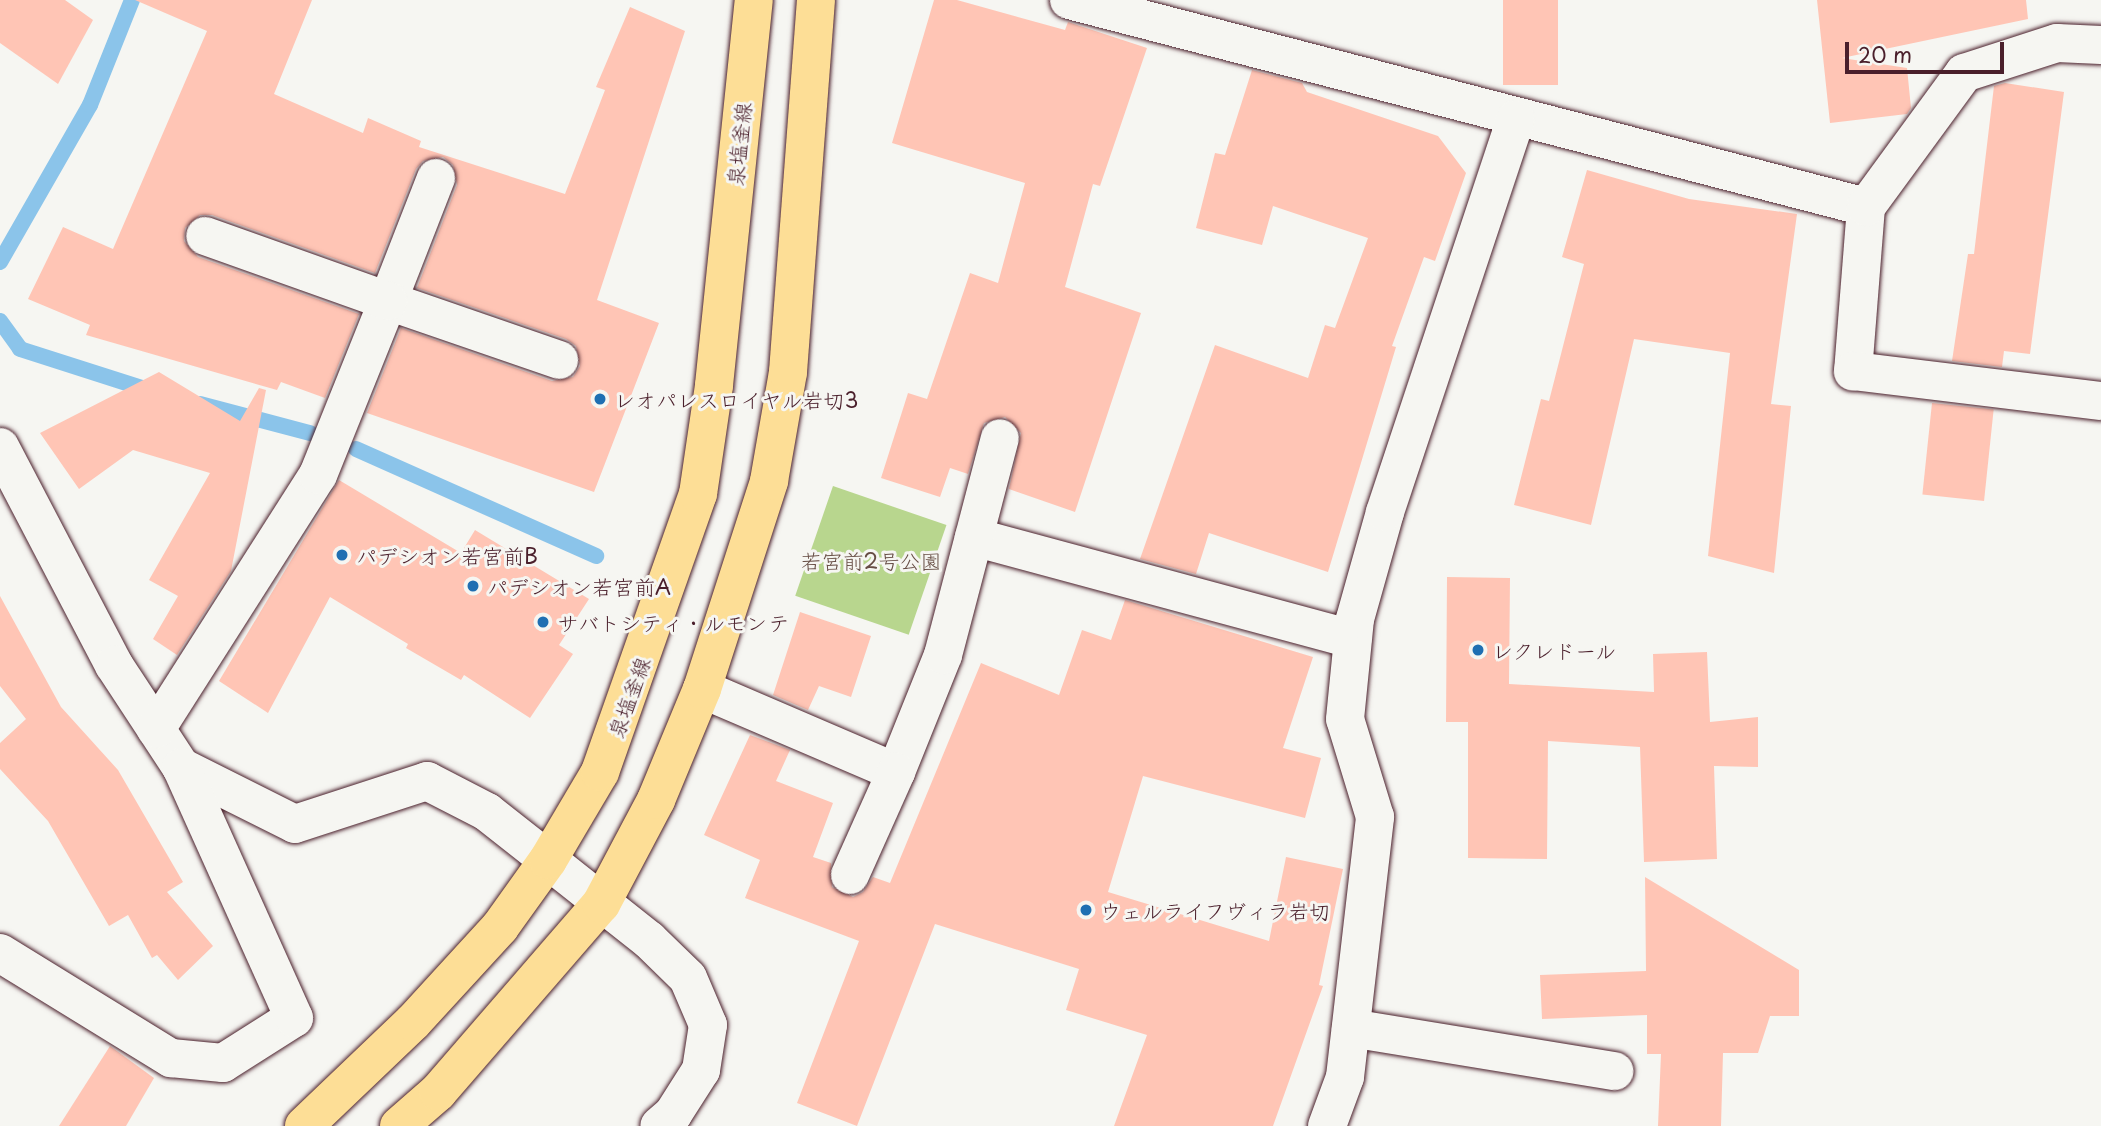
<!DOCTYPE html>
<html>
<head>
<meta charset="utf-8">
<style>
	body { margin:0 }
	#map { position:relative; width:2101px; height:1126px; overflow:hidden; background:#f6f6f2; font-family:"Playpen Sans","Klee One",sans-serif }
	div>[style] { position:absolute }
	.green>* { inset:0; background:#b8d68e; transform-origin:0 0 }
	.stream>* { height:16px; margin:-8px; padding:0 8px; transform-origin:8px; border-radius:8px; background:#8bc4ea }
	.building>* { inset:0; background:#ffc5b5; transform-origin:0 0 }
	.roads { filter:drop-shadow(0 0 2px #4a1f2b) drop-shadow(0 0 2px #4a1f2b) }
	.minor>* { height:38px; margin:-19px; padding:0 19px; transform-origin:19px; border-radius:19px; background:#f6f6f2 }
	.tertiary>* { height:38px; margin:-19px; padding:0 19px; transform-origin:19px; border-radius:19px; background:#f6f6f2 }
	.primary>* { height:38px; margin:-19px; padding:0 19px; transform-origin:19px; border-radius:19px; background:#fdde96 }
	.dots>* { width:19px; height:19px; translate:-50% -50%; box-sizing:border-box; border:4px solid #f6f6f2; border-radius:50% }
	span { translate:-50% -50%; white-space:nowrap; text-align:center; line-height:1.15; -webkit-text-stroke:6px #f6f6f2; paint-order:stroke }
	.street-label { font-size:21px; color:#4a1f2b }
	.poi-label { font-size:21px; color:#4a1f2b }
	.left { translate:0 -50%; text-align:left }
	.park-label { font-size:21px; color:#664d44 }
	.scale { position:absolute; left:1845px; top:42px; width:159px; height:32px; box-sizing:border-box; border:4px solid #4a1f2b; border-top:0; padding-left:9px; font-size:21px; line-height:24px; white-space:nowrap; color:#4a1f2b; -webkit-text-stroke:5px #f6f6f2; paint-order:stroke }
</style>
</head>
<body>
<div id="map">
	<div class="green">
		<i style="left:833px;top:486px;width:120px;height:116px;rotate:19deg"></i>
	</div>
	<div class="stream">
		<i style="left:0;top:262px;width:181px;rotate:-60.2deg"></i>
		<i style="left:90px;top:105px;width:113px;rotate:-68.2deg"></i>
		<i style="left:0;top:321px;width:34px;rotate:54deg"></i>
		<i style="left:20px;top:349px;width:139px;rotate:17.7deg"></i>
		<i style="left:200px;top:404px;width:114px;rotate:14.8deg"></i>
		<i style="left:356px;top:449px;width:263px;rotate:24deg"></i>
	</div>
	<div class="building">
		<i style="clip-path:polygon(0 0,65px 0,93px 20px,58px 84px,0 43px)"></i>
		<i style="clip-path:polygon(135px 0,312px 0,274px 94px,363px 133px,368px 118px,421px 141px,419px 147px,565px 194px,605px 90px,596px 87px,630px 7px,685px 31px,597px 300px,659px 323px,594px 492px,367px 413px,401px 328px,552px 381px,573px 377px,580px 366px,576px 346px,566px 339px,417px 288px,457px 185px,453px 165px,443px 157px,423px 161px,416px 169px,375px 273px,212px 215px,200px 215px,185px 228px,184px 241px,198px 257px,359px 314px,325px 398px,281px 382px,277px 390px,86px 335px,90px 325px,28px 299px,63px 227px,113px 249px,207px 31px)"></i>
		<i style="clip-path:polygon(934px 0,957px 0,1065px 30px,1068px 22px,1147px 48px,1100px 186px,1093px 184px,1065px 287px,1141px 313px,1075px 512px,1009px 489px,1021px 433px,1005px 417px,984px 423px,968px 474px,950px 468px,940px 497px,881px 478px,908px 393px,927px 399px,970px 273px,998px 283px,1025px 183px,892px 143px)"></i>
		<i style="left:1503px;top:0;width:55px;height:85px"></i>
		<i style="clip-path:polygon(1817px 0,2026px 0,2028px 19px,1842px 58px,1907px 68px,1911px 108px,1907px 114px,1830px 123px)"></i>
		<i style="clip-path:polygon(1252px 70px,1302px 83px,1307px 92px,1438px 136px,1466px 173px,1435px 261px,1424px 257px,1392px 346px,1396px 347px,1328px 572px,1209px 533px,1196px 574px,1140px 559px,1215px 345px,1308px 378px,1325px 325px,1335px 328px,1368px 238px,1273px 206px,1262px 245px,1196px 228px,1215px 153px,1225px 155px)"></i>
		<i style="clip-path:polygon(2005px 83px,2064px 92px,2030px 354px,2004px 351px,2002px 367px,1952px 361px,1968px 254px,1974px 254px,1994px 86px)"></i>
		<i style="clip-path:polygon(1587px 170px,1689px 199px,1797px 214px,1771px 404px,1791px 406px,1774px 573px,1708px 556px,1730px 353px,1634px 339px,1591px 525px,1514px 505px,1541px 399px,1549px 401px,1584px 264px,1562px 257px)"></i>
		<i style="clip-path:polygon(159px 372px,240px 421px,259px 388px,266px 390px,231px 571px,177px 655px,153px 639px,178px 596px,149px 580px,210px 473px,133px 450px,79px 489px,40px 433px)"></i>
		<i style="left:1932px;top:403px;width:62px;height:92px;rotate:6deg"></i>
		<i style="clip-path:polygon(339px 480px,461px 553px,475px 530px,589px 599px,559px 645px,573px 654px,530px 718px,464px 675px,461px 680px,406px 648px,408px 644px,330px 597px,268px 713px,219px 681px)"></i>
		<i style="clip-path:polygon(1447px 577px,1510px 578px,1509px 684px,1654px 692px,1653px 654px,1707px 652px,1710px 722px,1758px 717px,1758px 767px,1714px 766px,1717px 859px,1644px 862px,1640px 747px,1548px 741px,1547px 859px,1468px 858px,1468px 722px,1446px 722px)"></i>
		<i style="clip-path:polygon(0 596px,61px 707px,118px 770px,183px 882px,167px 892px,213px 946px,178px 980px,157px 955px,152px 958px,128px 915px,109px 926px,48px 821px,0 769px,0 743px,26px 719px,0 686px)"></i>
		<i style="clip-path:polygon(1125px 600px,1313px 657px,1283px 748px,1321px 758px,1305px 818px,1143px 776px,1108px 892px,1269px 941px,1286px 857px,1343px 869px,1319px 985px,1323px 986px,1273px 1126px,1114px 1126px,1147px 1035px,1066px 1010px,1079px 969px,935px 924px,857px 1126px,797px 1103px,859px 941px,745px 898px,760px 860px,704px 835px,750px 735px,790px 750px,776px 781px,833px 803px,813px 857px,831px 863px,832px 887px,853px 897px,863px 892px,873px 877px,890px 883px,981px 663px,1059px 695px,1082px 630px,1111px 640px)"></i>
		<i style="clip-path:polygon(800px 612px,871px 636px,851px 697px,819px 686px,808px 710px,773px 695px)"></i>
		<i style="clip-path:polygon(1645px 877px,1799px 970px,1799px 1016px,1770px 1016px,1758px 1053px,1723px 1053px,1721px 1126px,1658px 1126px,1661px 1054px,1647px 1054px,1647px 1015px,1542px 1019px,1540px 975px,1646px 971px)"></i>
		<i style="clip-path:polygon(110px 1046px,154px 1078px,126px 1126px,59px 1126px)"></i>
	</div>
	<div class="roads">
		<div class="minor">
			<i style="left:1069px;top:0;width:823px;rotate:14.56deg"></i>
			<i style="left:1866px;top:207px;width:165px;rotate:94.5deg"></i>
			<i style="left:1853px;top:371px;width:250px;rotate:6.9deg"></i>
			<i style="left:436px;top:178px;width:132px;rotate:111.3deg"></i>
			<i style="left:388px;top:301px;width:181px;rotate:19deg"></i>
			<i style="left:1866px;top:207px;width:166px;rotate:-53.8deg"></i>
			<i style="left:1964px;top:73px;width:98px;rotate:-17.9deg"></i>
			<i style="left:2057px;top:43px;width:44px;rotate:2.6deg"></i>
			<i style="left:0;top:447px;width:246px;rotate:62.4deg"></i>
			<i style="left:114px;top:665px;width:122px;rotate:56.7deg"></i>
			<i style="left:181px;top:767px;width:127px;rotate:26.6deg"></i>
			<i style="left:295px;top:824px;width:139px;rotate:-18deg"></i>
			<i style="left:427px;top:781px;width:68px;rotate:27.3deg"></i>
			<i style="left:487px;top:812px;width:78px;rotate:38.2deg"></i>
			<i style="left:974px;top:537px;width:392px;rotate:15.1deg"></i>
			<i style="left:702px;top:689px;width:211px;rotate:23.2deg"></i>
			<i style="left:896px;top:772px;width:126px;rotate:-68.1deg"></i>
			<i style="left:943px;top:655px;width:224px;rotate:-75.3deg"></i>
			<i style="left:156px;top:729px;width:301px;rotate:-57.5deg"></i>
			<i style="left:318px;top:475px;width:188px;rotate:-68.1deg"></i>
			<i style="left:388px;top:301px;width:194px;rotate:-160.4deg"></i>
			<i style="left:850px;top:875px;width:113px;rotate:-65.9deg"></i>
			<i style="left:0;top:953px;width:201px;rotate:31.6deg"></i>
			<i style="left:171px;top:1058px;width:52px;rotate:5.5deg"></i>
			<i style="left:223px;top:1063px;width:84px;rotate:-32.4deg"></i>
			<i style="left:294px;top:1018px;width:275px;rotate:-114.2deg"></i>
			<i style="left:1351px;top:1028px;width:267px;rotate:9.3deg"></i>
			<i style="left:1327px;top:1126px;width:52px;rotate:-69.8deg"></i>
			<i style="left:1345px;top:1077px;width:262px;rotate:-83.4deg"></i>
			<i style="left:1375px;top:817px;width:102px;rotate:-107deg"></i>
			<i style="left:1345px;top:719px;width:100px;rotate:-84.3deg"></i>
			<i style="left:1355px;top:619px;width:111px;rotate:-74.3deg"></i>
			<i style="left:1385px;top:512px;width:414px;rotate:-71.6deg"></i>
		</div>
		<div class="tertiary">
			<i style="left:548px;top:860px;width:129px;rotate:38.4deg"></i>
			<i style="left:649px;top:940px;width:54px;rotate:44.3deg"></i>
			<i style="left:688px;top:978px;width:51px;rotate:66.9deg"></i>
			<i style="left:708px;top:1025px;width:46px;rotate:98.8deg"></i>
			<i style="left:701px;top:1070px;width:52px;rotate:122.5deg"></i>
			<i style="left:673px;top:1114px;width:18px;rotate:139deg"></i>
		</div>
		<div class="primary">
			<i style="left:304px;top:1126px;width:151px;rotate:-43.7deg"></i>
			<i style="left:413px;top:1022px;width:129px;rotate:-47.5deg"></i>
			<i style="left:500px;top:927px;width:82px;rotate:-54.4deg"></i>
			<i style="left:548px;top:860px;width:102px;rotate:-59.4deg"></i>
			<i style="left:600px;top:772px;width:295px;rotate:-70.6deg"></i>
			<i style="left:698px;top:494px;width:110px;rotate:-81.6deg"></i>
			<i style="left:714px;top:385px;width:387px;rotate:-84.1deg"></i>
			<i style="left:399px;top:1126px;width:52px;rotate:-41.1deg"></i>
			<i style="left:438px;top:1092px;width:249px;rotate:-49.1deg"></i>
			<i style="left:601px;top:904px;width:118px;rotate:-62.1deg"></i>
			<i style="left:656px;top:800px;width:120px;rotate:-67.5deg"></i>
			<i style="left:702px;top:689px;width:219px;rotate:-72.1deg"></i>
			<i style="left:769px;top:481px;width:111px;rotate:-80.1deg"></i>
			<i style="left:788px;top:372px;width:373px;rotate:-85.7deg"></i>
		</div>
	</div>
	<div class="dots">
		<i style="left:600px;top:399px;background:#1f6fb2"></i>
		<i style="left:342px;top:555px;background:#1f6fb2"></i>
		<i style="left:473px;top:586px;background:#1f6fb2"></i>
		<i style="left:543px;top:622px;background:#1f6fb2"></i>
		<i style="left:1478px;top:650px;background:#1f6fb2"></i>
		<i style="left:1086px;top:910px;background:#1f6fb2"></i>
	</div>
	<div class="street-label">
		<span style="left:738px;top:144px;rotate:-84deg">泉塩釜線</span>
		<span style="left:628px;top:697px;rotate:-70deg">泉塩釜線</span>
	</div>
	<div class="poi-label">
		<span class="left" style="left:614px;top:399px">レオパレスロイヤル岩切3</span>
		<span class="left" style="left:356px;top:555px">パデシオン若宮前B</span>
		<span class="left" style="left:487px;top:586px">パデシオン若宮前A</span>
		<span class="left" style="left:557px;top:622px">サバトシティ・ルモンテ</span>
		<span class="left" style="left:1492px;top:650px">レクレドール</span>
		<span class="left" style="left:1100px;top:910px">ウェルライフヴィラ岩切</span>
	</div>
	<div class="park-label">
		<span style="left:871px;top:560px">若宮前2号公園</span>
	</div>
	<div class="scale">20 m</div>
</div>
</body>
</html>
